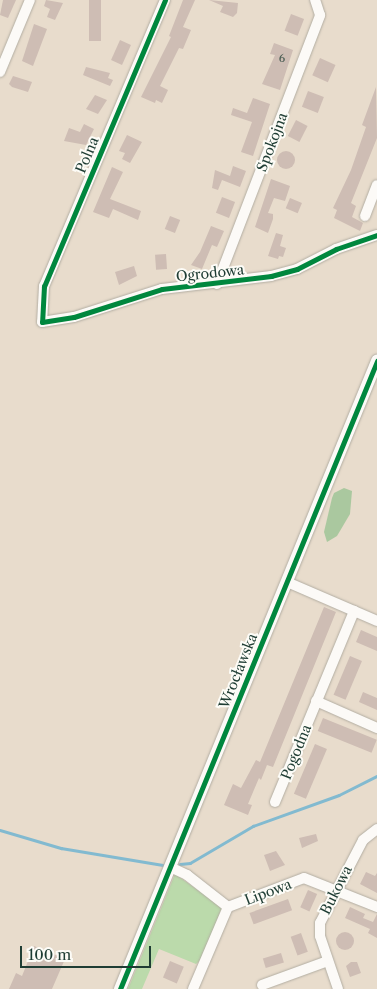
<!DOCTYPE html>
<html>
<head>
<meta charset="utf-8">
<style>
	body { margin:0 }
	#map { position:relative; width:377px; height:989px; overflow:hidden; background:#e8dccc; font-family:"Libre Caslon Text",serif }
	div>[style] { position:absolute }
	.green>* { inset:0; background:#bbdaab }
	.forest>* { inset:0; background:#aac89f }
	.stream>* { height:2.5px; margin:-1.25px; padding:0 1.25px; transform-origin:1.25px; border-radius:1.25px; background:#82bad0 }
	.building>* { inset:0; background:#cebdb4; transform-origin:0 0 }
	.round { border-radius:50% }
	.roads { filter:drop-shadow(0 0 1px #b2ada2) drop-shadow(0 0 1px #b2ada2) }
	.minor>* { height:10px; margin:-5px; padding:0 5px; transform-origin:5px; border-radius:5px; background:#fcfaf7 }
	.tertiary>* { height:12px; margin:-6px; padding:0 6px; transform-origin:6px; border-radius:6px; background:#fcfaf7 }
	.cycleway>* { height:5px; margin:-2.5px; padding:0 2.5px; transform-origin:2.5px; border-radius:2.5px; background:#00873e }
	span { translate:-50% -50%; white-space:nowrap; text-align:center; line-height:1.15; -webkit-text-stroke:4px #fdfcf7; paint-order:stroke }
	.number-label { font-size:11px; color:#4b5d54 }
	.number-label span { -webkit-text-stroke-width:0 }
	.street-label { font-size:14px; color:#1f3d34 }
	.scale { position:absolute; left:20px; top:946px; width:131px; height:22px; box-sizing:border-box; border:2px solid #1f3d34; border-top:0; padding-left:6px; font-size:15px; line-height:18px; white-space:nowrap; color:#1f3d34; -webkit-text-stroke:4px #fdfcf7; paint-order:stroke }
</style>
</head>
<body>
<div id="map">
	<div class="green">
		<i style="clip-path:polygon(175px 874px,222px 907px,203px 958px,196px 964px,159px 949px,142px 989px,128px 989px)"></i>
	</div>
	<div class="forest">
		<i style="clip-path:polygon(344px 488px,352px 491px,350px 514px,337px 536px,327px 542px,324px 532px,332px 498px,334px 493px)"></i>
	</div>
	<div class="stream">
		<i style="left:0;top:830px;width:64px;rotate:16.4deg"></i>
		<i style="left:61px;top:848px;width:103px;rotate:9.5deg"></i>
		<i style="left:180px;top:864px;width:10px;rotate:-6deg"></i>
		<i style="left:190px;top:863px;width:73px;rotate:-30.4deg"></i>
		<i style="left:253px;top:826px;width:91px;rotate:-19.8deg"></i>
		<i style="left:339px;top:795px;width:42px;rotate:-26.6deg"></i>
	</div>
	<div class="building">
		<i style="clip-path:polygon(3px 0,16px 0,8px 18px,0 15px)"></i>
		<i style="clip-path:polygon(46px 0,63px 3px,55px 20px,47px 17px,50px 9px,44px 6px)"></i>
		<i style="left:89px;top:0;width:12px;height:41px"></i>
		<i style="clip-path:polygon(183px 0,195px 0,183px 27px,191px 30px,183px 49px,179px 48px,160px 86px,168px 90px,162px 103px,156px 100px,155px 103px,141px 97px,171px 37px,169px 36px)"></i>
		<i style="clip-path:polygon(209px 0,238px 3px,237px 13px,233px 17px,220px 12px,223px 6px)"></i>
		<i style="left:291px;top:14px;width:14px;height:18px;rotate:21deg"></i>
		<i style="clip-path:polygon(34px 24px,47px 29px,33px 66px,22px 61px)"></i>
		<i style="left:120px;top:40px;width:12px;height:22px;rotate:24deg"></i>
		<i style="clip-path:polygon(274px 43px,293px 50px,280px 90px,262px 84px,275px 55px,270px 54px)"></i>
		<i style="left:320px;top:58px;width:17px;height:19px;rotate:24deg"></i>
		<i style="clip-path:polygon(86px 67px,110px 73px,108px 78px,113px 80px,110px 86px,83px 75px)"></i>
		<i style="clip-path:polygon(13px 76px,32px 82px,28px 92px,12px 87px,9px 84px)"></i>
		<i style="clip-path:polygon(376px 87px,377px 138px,351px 203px,356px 206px,352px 217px,363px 223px,360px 231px,334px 218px,337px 210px,333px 208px,351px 170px,366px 127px,362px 125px)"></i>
		<i style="left:308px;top:91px;width:17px;height:17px;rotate:21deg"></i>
		<i style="clip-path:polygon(95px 95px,107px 100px,98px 114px,86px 109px)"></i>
		<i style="clip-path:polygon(253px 98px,270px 104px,253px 156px,241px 152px,252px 122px,231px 115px,233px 108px,247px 113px)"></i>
		<i style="left:296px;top:120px;width:13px;height:18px;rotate:27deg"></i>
		<i style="clip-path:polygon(84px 124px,94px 129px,86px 145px,64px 141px,69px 128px,80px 132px)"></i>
		<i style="clip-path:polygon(127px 135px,142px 142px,130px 163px,122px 159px,125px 153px,119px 151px)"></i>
		<i class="round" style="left:277px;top:151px;width:18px;height:18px"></i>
		<i style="clip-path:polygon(233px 166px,246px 171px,240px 187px,222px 180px,218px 190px,212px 188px,215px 170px,230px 176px)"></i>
		<i style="clip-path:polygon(112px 167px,123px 172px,110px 199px,141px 211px,138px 220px,113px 209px,109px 218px,93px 212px)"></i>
		<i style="clip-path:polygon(271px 179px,290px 186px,285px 201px,274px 198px,268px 213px,273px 214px,273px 219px,268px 233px,255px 227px)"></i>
		<i style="left:222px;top:197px;width:14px;height:17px;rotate:21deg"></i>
		<i style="left:290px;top:198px;width:13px;height:11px;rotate:23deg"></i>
		<i style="left:170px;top:216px;width:11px;height:14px;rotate:22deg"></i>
		<i style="clip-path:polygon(211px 226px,224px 231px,217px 247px,212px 245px,202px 269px,191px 265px,200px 252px)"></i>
		<i style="clip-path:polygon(276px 233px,283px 235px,280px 246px,286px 248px,283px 257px,279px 256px,278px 259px,268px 256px)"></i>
		<i style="left:166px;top:254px;width:15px;height:11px;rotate:86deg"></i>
		<i style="clip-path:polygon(134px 266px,137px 276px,119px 285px,115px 272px)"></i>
		<i style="clip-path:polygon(324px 607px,336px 612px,273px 767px,267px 765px,261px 780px,259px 778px,248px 804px,252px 805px,248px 815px,224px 805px,233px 784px,241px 788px,256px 760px,260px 762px)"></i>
		<i style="clip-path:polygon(361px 630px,377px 637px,377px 651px,356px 642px)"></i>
		<i style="left:350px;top:656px;width:13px;height:42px;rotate:23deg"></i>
		<i style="clip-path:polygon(363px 692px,377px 698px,377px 710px,359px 702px)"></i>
		<i style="left:323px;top:718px;width:58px;height:14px;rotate:22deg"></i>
		<i style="left:315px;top:744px;width:13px;height:54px;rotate:23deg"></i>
		<i style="clip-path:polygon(316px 834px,318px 841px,302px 848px,299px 838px)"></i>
		<i style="clip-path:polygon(276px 851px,285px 865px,270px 871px,264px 855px)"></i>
		<i style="clip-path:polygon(366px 872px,375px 876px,377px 873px,377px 893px,360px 884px)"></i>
		<i style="left:308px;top:890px;width:10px;height:19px;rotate:24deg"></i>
		<i style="left:288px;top:899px;width:12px;height:41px;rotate:70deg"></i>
		<i style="clip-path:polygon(350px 907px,365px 914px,363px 918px,373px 922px,377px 914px,377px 938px,368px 933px,370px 929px,345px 918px)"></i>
		<i class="round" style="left:336px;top:932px;width:18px;height:18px"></i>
		<i style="left:301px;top:933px;width:20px;height:11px;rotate:70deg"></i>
		<i style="clip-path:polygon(34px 946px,65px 959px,52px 989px,9px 989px,16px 973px,22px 976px)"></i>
		<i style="left:281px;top:953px;width:10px;height:19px;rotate:73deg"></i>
		<i style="left:170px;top:961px;width:15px;height:18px;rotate:23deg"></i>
		<i style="clip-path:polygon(351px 962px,357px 962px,361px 973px,350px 977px,346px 966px)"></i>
	</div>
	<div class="roads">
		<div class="minor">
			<i style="left:165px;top:0;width:311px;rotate:112.9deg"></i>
			<i style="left:44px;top:286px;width:36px;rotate:93deg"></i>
			<i style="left:42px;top:322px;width:32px;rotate:-9deg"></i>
			<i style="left:74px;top:317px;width:92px;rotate:-17.7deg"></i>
			<i style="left:162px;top:289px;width:110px;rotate:-6.8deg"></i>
			<i style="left:271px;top:276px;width:27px;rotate:-15deg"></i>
			<i style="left:297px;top:269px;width:44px;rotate:-27.1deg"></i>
			<i style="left:336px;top:249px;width:43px;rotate:-18.9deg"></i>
			<i style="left:0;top:72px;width:78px;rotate:-67.4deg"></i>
			<i style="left:365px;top:216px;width:33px;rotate:-69deg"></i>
			<i style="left:217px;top:284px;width:288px;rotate:-69deg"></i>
			<i style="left:320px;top:15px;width:16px;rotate:-108deg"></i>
			<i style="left:287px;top:582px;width:98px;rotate:23.4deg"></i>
			<i style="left:316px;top:701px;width:67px;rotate:23.9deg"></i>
			<i style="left:275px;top:802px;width:207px;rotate:-67.5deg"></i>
			<i style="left:170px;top:867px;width:19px;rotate:25deg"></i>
			<i style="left:187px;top:875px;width:52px;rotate:38deg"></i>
			<i style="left:262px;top:985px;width:70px;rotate:-20deg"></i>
			<i style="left:193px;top:989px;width:89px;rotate:-66.9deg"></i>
			<i style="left:228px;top:907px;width:81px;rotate:-20.9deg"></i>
			<i style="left:304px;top:878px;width:79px;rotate:21.7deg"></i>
			<i style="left:338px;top:989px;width:56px;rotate:-108.8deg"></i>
			<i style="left:320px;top:936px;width:13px;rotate:-90deg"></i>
			<i style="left:320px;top:923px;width:93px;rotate:-62.6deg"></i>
			<i style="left:363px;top:840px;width:18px;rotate:-38deg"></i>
		</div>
		<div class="tertiary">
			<i style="left:120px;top:989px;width:679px;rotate:-67.74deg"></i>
		</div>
	</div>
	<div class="cycleway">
		<i style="left:165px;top:0;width:311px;rotate:112.9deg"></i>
		<i style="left:44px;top:286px;width:36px;rotate:93deg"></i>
		<i style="left:42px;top:322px;width:32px;rotate:-9deg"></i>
		<i style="left:74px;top:317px;width:92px;rotate:-17.7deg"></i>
		<i style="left:162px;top:289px;width:110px;rotate:-6.8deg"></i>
		<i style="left:271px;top:276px;width:27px;rotate:-15deg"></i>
		<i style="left:297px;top:269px;width:44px;rotate:-27.1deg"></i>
		<i style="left:336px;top:249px;width:43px;rotate:-18.9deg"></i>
		<i style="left:120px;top:989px;width:679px;rotate:-67.74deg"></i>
	</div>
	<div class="number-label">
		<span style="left:282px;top:58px">6</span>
	</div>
	<div class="street-label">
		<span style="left:272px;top:142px;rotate:-69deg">Spokojna</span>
		<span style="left:87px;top:155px;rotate:-67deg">Polna</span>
		<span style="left:210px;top:273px;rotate:-6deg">Ogrodowa</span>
		<span style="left:238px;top:671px;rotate:-68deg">Wrocławska</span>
		<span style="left:296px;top:752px;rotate:-68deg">Pogodna</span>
		<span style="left:336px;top:890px;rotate:-63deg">Bukowa</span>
		<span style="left:268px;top:892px;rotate:-21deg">Lipowa</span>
	</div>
	<div class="scale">100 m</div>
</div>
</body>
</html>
